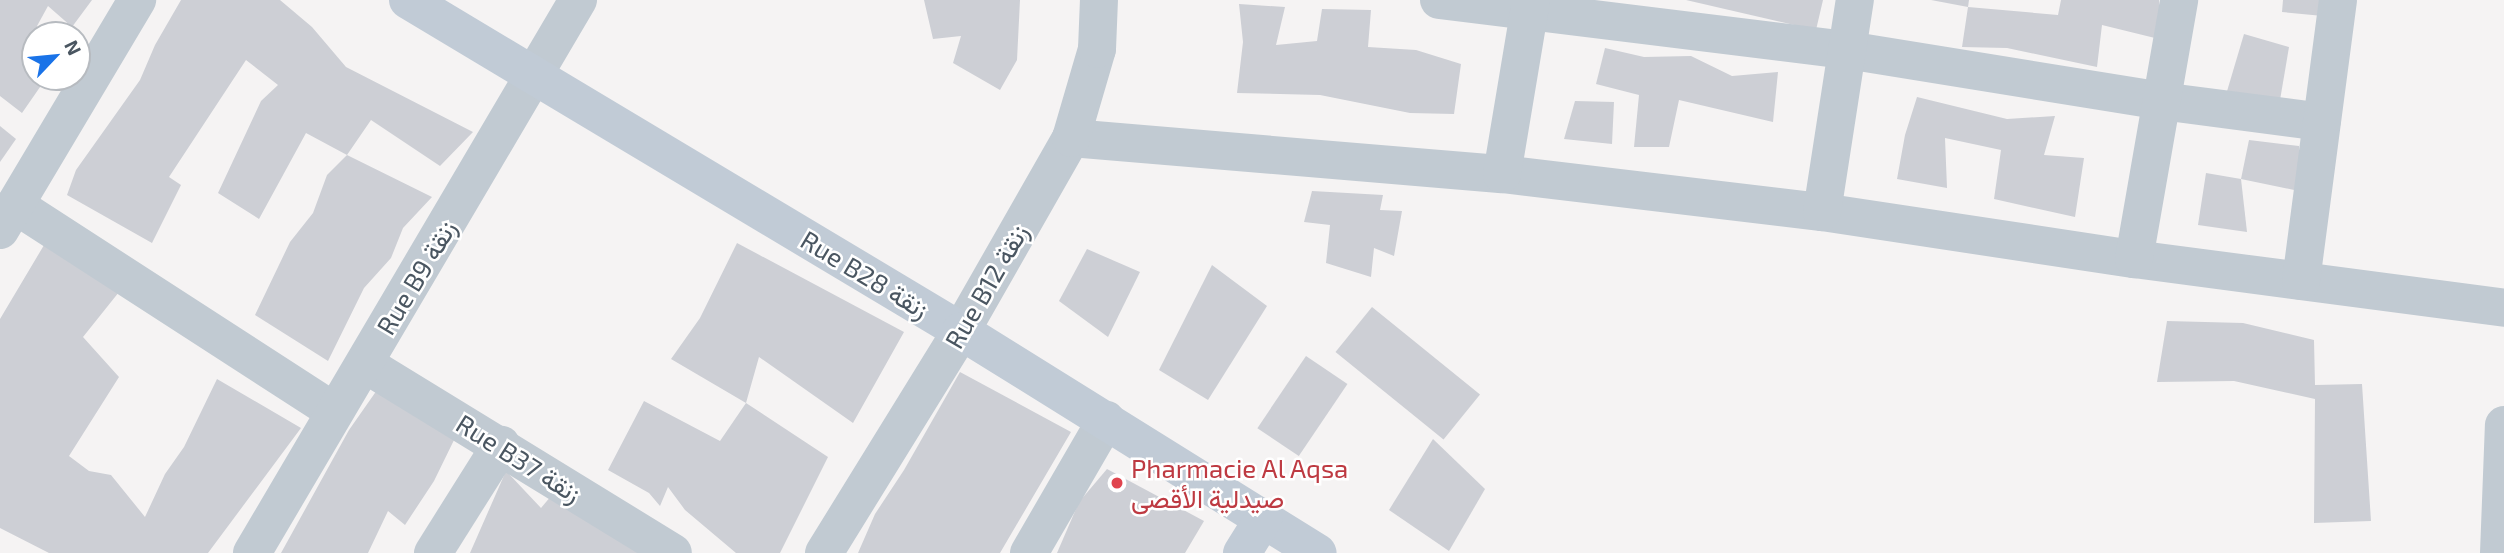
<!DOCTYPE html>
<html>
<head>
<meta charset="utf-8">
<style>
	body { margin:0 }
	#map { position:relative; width:2504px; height:553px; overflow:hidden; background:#f5f3f3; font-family:"Exo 2",Vazirmatn,sans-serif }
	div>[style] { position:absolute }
	.building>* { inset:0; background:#cdcfd5; transform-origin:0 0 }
	.street>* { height:38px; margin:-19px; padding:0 19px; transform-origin:19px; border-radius:19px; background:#c1cad2 }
	.secondary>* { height:38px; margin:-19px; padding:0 19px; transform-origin:19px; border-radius:19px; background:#c1cbd6 }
	.dots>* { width:19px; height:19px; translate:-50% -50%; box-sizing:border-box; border:4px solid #fff; border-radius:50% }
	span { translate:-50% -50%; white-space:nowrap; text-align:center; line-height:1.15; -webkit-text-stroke:5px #fff; paint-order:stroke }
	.street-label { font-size:26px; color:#4a5661 }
	.health-label { font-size:26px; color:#be3a42 }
	.left { translate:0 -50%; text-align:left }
	.north { position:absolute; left:21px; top:21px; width:70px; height:70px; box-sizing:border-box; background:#fff; border:2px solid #b7bbc0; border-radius:50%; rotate:64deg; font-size:19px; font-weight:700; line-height:28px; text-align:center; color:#4a5661 }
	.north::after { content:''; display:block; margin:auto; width:24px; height:32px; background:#1a73e8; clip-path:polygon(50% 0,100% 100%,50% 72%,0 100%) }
</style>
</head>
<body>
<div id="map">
	<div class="building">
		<i style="clip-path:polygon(0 0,92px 0,72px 27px,48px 6px,37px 26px,43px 35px,35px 35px,35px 77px,47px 77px,22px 113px,0 96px)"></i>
		<i style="clip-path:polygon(181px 0,280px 0,312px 27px,346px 67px,473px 132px,440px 166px,371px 120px,347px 155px,306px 133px,259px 219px,218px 193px,261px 101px,278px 85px,246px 60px,169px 177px,181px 185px,152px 243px,67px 195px,76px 170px,140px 80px,155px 45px)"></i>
		<i style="clip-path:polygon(924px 0,1020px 0,1017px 60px,1000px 90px,953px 63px,961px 36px,933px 39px)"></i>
		<i style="clip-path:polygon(1686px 0,1823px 0,1816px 30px)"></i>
		<i style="clip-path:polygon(1931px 0,1969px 0,1968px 7px)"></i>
		<i style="clip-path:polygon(2061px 0,2159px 0,2159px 39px,2102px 25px,2097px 67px,2007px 48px,1962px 47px,1968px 7px,2058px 15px)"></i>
		<i style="clip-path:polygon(2283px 0,2325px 0,2323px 16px,2282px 12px)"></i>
		<i style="clip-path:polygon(1239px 4px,1285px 7px,1276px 45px,1317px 41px,1322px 9px,1371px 10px,1368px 47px,1416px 50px,1461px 64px,1454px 114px,1410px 113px,1320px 95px,1237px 93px,1243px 42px)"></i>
		<i style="clip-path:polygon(2244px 34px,2289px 47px,2279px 106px,2225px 98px)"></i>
		<i style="clip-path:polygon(1605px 48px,1644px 57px,1691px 56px,1732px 76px,1778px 72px,1773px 122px,1679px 100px,1669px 147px,1634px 147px,1639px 95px,1596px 84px)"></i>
		<i style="clip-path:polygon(1917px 97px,2007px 119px,2055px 116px,2044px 155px,2084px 158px,2075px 217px,1994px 199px,2001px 150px,1945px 138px,1947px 188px,1897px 179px,1905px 135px)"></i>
		<i style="clip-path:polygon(1575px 101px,1614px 102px,1612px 144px,1564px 139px)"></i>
		<i style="clip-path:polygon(0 126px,16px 139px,0 162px)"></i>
		<i style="clip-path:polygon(2249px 140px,2299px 146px,2299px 191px,2241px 179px)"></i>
		<i style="clip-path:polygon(347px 155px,432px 197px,403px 228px,391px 258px,364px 288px,328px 361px,255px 315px,290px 242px,313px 213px,327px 175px)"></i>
		<i style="clip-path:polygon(2206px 173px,2241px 179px,2247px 232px,2198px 225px)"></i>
		<i style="clip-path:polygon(1312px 191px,1383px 195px,1380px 210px,1402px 211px,1394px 256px,1374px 248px,1371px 277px,1326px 263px,1330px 225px,1304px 222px)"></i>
		<i style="clip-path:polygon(50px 235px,127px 282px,83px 337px,119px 377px,69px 456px,89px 471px,111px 475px,145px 517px,165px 474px,184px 447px,217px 379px,301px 428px,208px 553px,49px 553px,0 528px,0 319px)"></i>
		<i style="clip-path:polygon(737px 243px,904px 332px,853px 423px,759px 357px,746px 403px,671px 359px,700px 318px)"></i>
		<i style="clip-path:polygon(1087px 249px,1140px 272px,1108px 337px,1059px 301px)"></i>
		<i style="clip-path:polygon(1212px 265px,1267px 306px,1208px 400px,1159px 370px)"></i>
		<i style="left:1372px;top:307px;width:139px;height:58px;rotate:39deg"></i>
		<i style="clip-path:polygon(2167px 321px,2243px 323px,2314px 340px,2315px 385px,2362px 384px,2371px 521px,2314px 523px,2315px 399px,2234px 381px,2157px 382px)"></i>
		<i style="left:1306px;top:356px;width:50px;height:87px;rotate:34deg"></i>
		<i style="clip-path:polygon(960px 372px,1071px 432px,1000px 553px,858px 553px,875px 514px,904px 470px)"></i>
		<i style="clip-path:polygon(377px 390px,455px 438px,434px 481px,405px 525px,388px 511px,368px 553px,281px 553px,349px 430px)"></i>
		<i style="clip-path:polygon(644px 401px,720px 441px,746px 403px,828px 457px,780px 553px,736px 553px,685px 510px,668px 487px,660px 506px,649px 493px,608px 470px)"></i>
		<i style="clip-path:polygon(1433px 439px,1485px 489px,1449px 551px,1389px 510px)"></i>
		<i style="clip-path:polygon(1107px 469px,1204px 521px,1185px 553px,1057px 553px,1079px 502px)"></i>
		<i style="clip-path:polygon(506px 471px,541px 508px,557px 489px,663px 553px,470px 553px)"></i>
	</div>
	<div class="street">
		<i style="left:1439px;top:0;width:411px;rotate:7deg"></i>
		<i style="left:1847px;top:50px;width:318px;rotate:9.2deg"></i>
		<i style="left:2161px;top:101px;width:162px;rotate:7.4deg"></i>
		<i style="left:1071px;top:138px;width:433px;rotate:4.8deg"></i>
		<i style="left:1502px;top:174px;width:322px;rotate:6.8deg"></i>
		<i style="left:1822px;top:212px;width:316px;rotate:8.6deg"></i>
		<i style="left:2134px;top:259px;width:373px;rotate:7.5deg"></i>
		<i style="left:1502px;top:174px;width:176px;rotate:-80.5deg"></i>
		<i style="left:15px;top:205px;width:380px;rotate:32.9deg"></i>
		<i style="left:1822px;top:212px;width:215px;rotate:-81.2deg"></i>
		<i style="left:0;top:230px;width:268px;rotate:-59.2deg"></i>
		<i style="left:2134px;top:259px;width:263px;rotate:-80.1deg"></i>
		<i style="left:2301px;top:281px;width:283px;rotate:-82.5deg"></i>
		<i style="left:365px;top:364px;width:361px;rotate:31.5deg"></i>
		<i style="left:252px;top:553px;width:642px;rotate:-59.48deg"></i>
		<i style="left:433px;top:553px;width:128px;rotate:-57.8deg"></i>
		<i style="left:824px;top:553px;width:261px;rotate:-58.3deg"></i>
		<i style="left:961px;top:331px;width:222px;rotate:-60.3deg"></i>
		<i style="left:1071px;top:138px;width:93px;rotate:-73.7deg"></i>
		<i style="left:1097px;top:49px;width:49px;rotate:-87.7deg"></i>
		<i style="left:1029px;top:553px;width:154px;rotate:-59.9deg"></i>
		<i style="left:2499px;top:553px;width:128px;rotate:-87.8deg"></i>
	</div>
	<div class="secondary">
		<i style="left:408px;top:0;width:644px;rotate:30.9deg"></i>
		<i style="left:961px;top:331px;width:420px;rotate:31.9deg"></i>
		<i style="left:1242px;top:553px;width:40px;rotate:-58deg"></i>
	</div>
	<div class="dots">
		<i style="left:1117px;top:483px;background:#e0444e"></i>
	</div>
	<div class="street-label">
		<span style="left:865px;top:274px;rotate:31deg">Rue B28 زنقة</span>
		<span style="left:416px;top:277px;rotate:-59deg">Rue B9 زنقة</span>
		<span style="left:986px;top:286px;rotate:-60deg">Rue B12 زنقة</span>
		<span style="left:519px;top:458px;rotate:32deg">Rue B37 زنقة</span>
	</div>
	<div class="health-label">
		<span class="left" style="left:1131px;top:483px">Pharmacie Al Aqsa<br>صيدلية الأقصى</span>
	</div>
	<div class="north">N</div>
</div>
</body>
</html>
